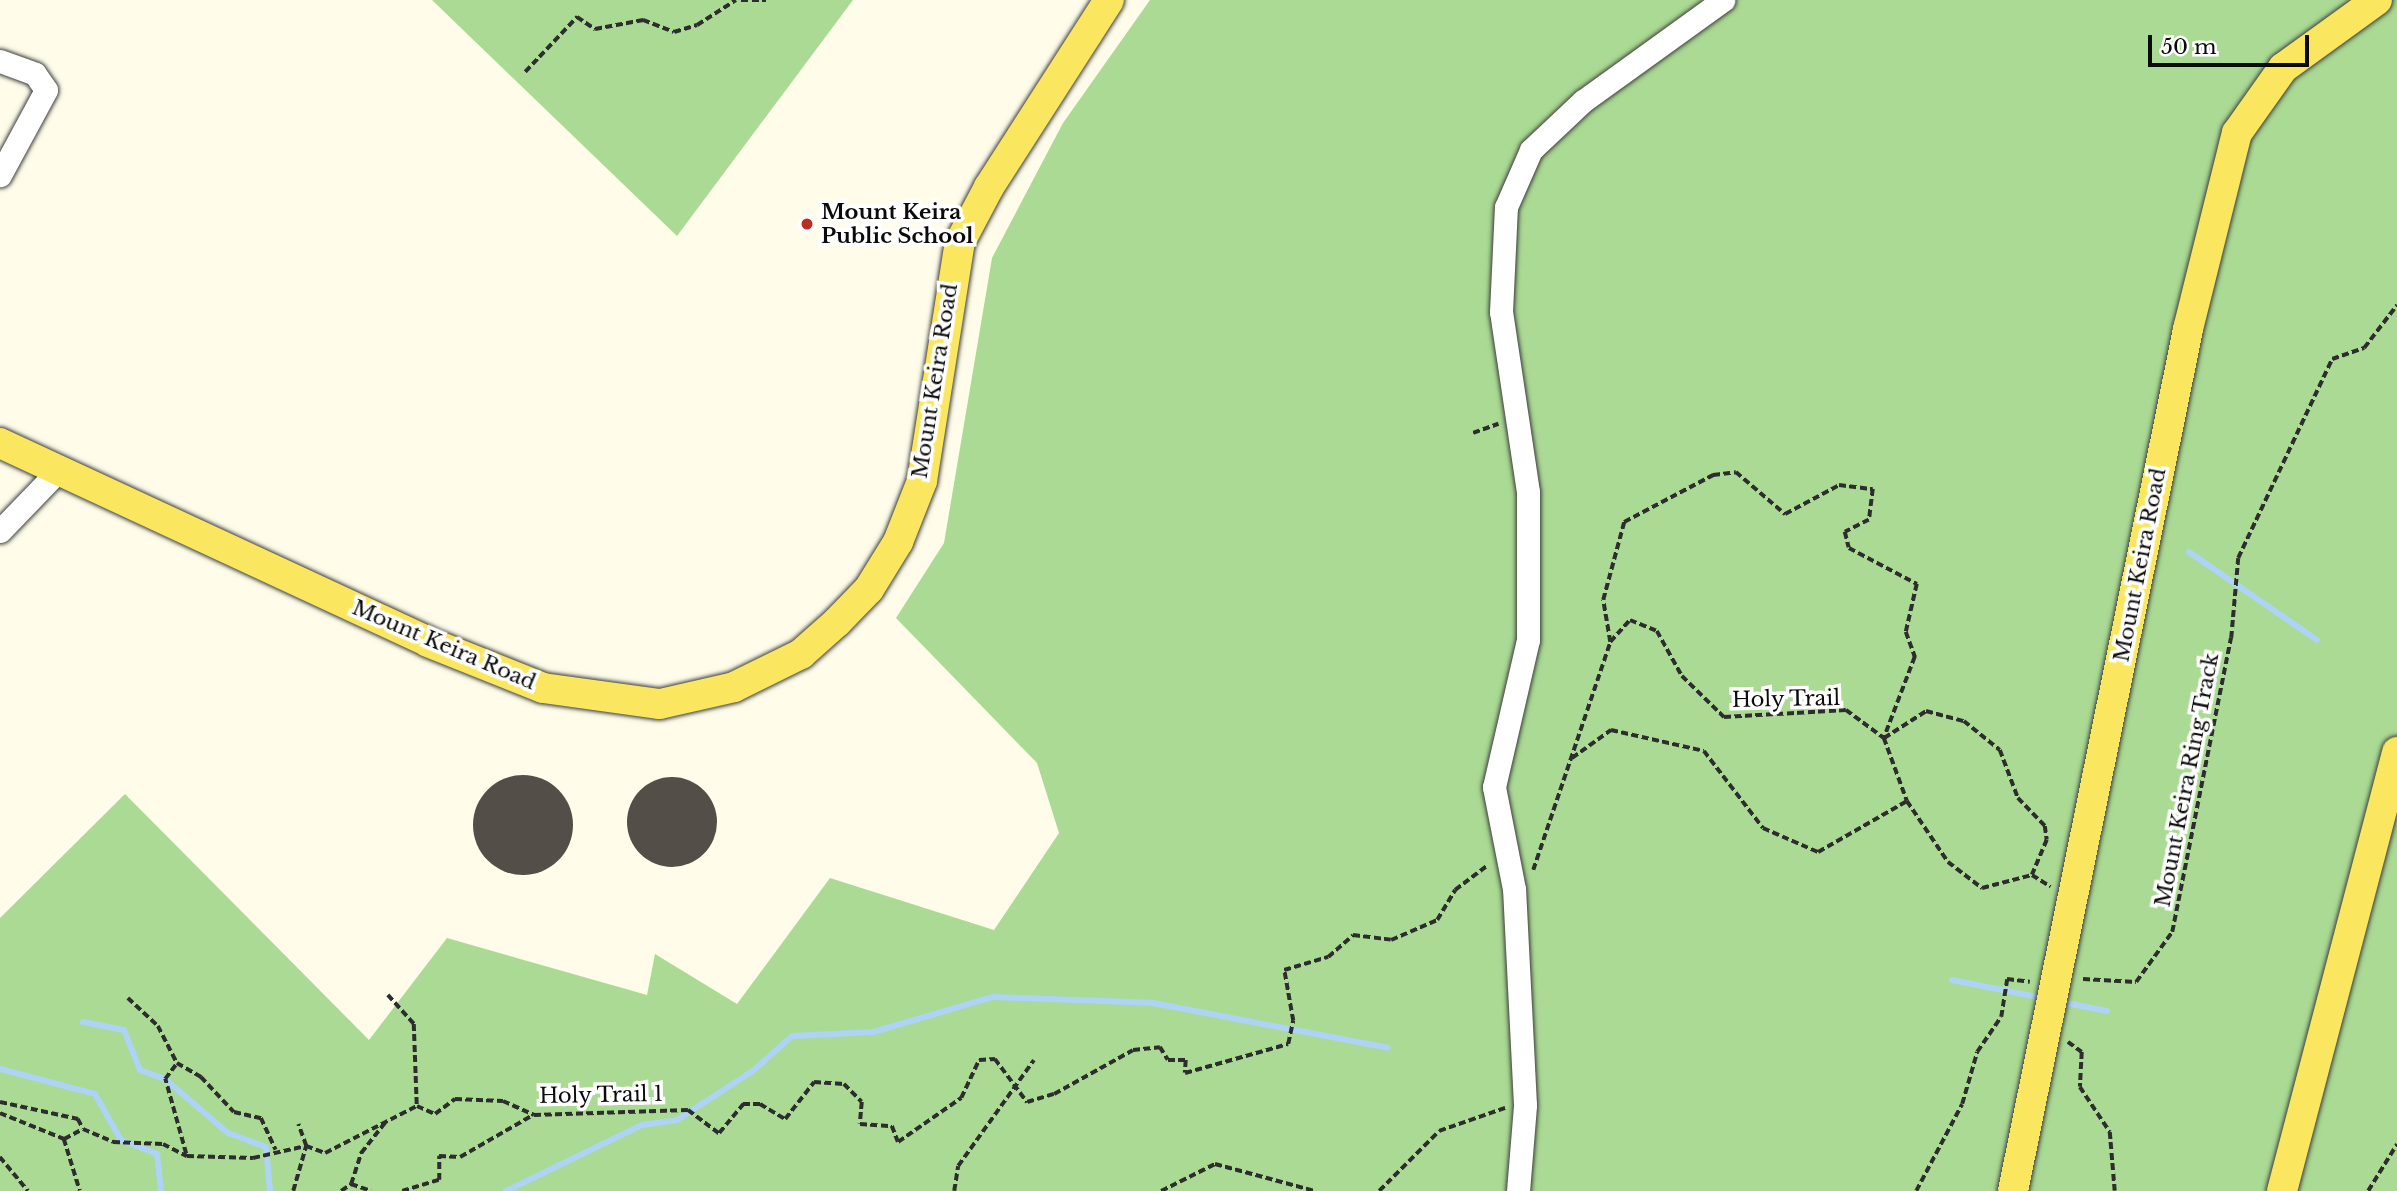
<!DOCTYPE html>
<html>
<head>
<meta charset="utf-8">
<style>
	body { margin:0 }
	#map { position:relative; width:2397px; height:1191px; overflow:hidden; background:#fffdea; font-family:"Libre Baskerville",serif }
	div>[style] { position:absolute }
	.forest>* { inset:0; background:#aada93 }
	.stream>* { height:6px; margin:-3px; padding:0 3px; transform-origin:3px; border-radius:3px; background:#aed3f7 }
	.building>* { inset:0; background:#544e48 }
	.round { border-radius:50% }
	.path>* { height:3.5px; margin-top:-1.75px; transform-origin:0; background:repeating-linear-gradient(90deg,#2d2d2d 0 7px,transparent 0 10.5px) }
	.roads { filter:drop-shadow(0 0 2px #3e3e3e) drop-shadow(0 0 2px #3e3e3e) }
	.minor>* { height:23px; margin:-11.5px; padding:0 11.5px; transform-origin:11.5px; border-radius:11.5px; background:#fff }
	.major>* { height:30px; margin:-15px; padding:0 15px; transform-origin:15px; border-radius:15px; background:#fae75f }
	.dots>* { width:19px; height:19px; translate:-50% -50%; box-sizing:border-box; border:4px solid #fff; border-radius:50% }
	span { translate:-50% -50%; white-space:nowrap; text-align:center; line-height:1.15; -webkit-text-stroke:7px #fff; paint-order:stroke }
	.poi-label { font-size:21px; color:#0b0b0b; font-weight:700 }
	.left { translate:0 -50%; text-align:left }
	.street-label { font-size:21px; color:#0b0b0b }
	.scale { position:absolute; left:2148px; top:35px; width:161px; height:32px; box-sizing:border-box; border:4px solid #0b0b0b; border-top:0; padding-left:9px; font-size:21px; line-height:24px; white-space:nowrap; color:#0b0b0b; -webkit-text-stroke:5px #fff; paint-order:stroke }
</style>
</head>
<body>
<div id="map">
	<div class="forest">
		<i style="clip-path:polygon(432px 0,853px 0,677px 236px)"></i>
		<i style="clip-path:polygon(1150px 0,2397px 0,2397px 1191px,0 1191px,0 918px,125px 794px,369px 1040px,447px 938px,647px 995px,655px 954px,737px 1004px,830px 878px,994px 930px,1059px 833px,1037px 763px,896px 618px,944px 543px,992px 258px,1063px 123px)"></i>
	</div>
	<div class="stream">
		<i style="left:2189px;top:552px;width:155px;rotate:34.5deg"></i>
		<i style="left:1952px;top:980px;width:93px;rotate:11.2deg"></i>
		<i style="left:2061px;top:1002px;width:47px;rotate:11.1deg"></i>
		<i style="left:83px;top:1022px;width:42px;rotate:11deg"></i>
		<i style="left:124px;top:1030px;width:43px;rotate:68.2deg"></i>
		<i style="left:140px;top:1070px;width:27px;rotate:20deg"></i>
		<i style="left:165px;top:1079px;width:83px;rotate:40.6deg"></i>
		<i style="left:228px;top:1133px;width:40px;rotate:20.2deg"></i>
		<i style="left:266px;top:1147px;width:44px;rotate:84.8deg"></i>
		<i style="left:0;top:1069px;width:98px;rotate:14.7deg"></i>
		<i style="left:95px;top:1094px;width:53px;rotate:60.5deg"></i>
		<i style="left:121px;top:1140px;width:39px;rotate:21deg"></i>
		<i style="left:157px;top:1154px;width:37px;rotate:84deg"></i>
		<i style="left:506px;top:1191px;width:151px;rotate:-25.9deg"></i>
		<i style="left:642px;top:1125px;width:35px;rotate:-8deg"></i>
		<i style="left:677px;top:1120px;width:92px;rotate:-33deg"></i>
		<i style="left:754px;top:1070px;width:51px;rotate:-41.8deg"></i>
		<i style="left:792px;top:1036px;width:81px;rotate:-2.8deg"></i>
		<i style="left:873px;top:1032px;width:125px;rotate:-16.3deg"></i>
		<i style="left:993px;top:997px;width:160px;rotate:2.1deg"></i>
		<i style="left:1153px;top:1003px;width:239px;rotate:10.8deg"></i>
	</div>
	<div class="building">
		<i class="round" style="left:473px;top:775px;width:100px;height:100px"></i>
		<i class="round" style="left:627px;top:777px;width:90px;height:90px"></i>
	</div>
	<div class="path">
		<i style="left:741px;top:0;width:25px"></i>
		<i style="left:525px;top:72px;width:76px;rotate:-46.6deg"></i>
		<i style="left:577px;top:17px;width:22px;rotate:34deg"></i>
		<i style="left:595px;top:29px;width:49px;rotate:-10.6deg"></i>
		<i style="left:643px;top:20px;width:33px;rotate:21deg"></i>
		<i style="left:674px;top:32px;width:24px;rotate:-17deg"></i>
		<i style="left:697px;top:25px;width:46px;rotate:-32.7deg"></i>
		<i style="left:1473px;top:433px;width:27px;rotate:-20deg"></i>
		<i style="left:1610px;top:642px;width:30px;rotate:-48deg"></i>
		<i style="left:1630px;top:620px;width:29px;rotate:22deg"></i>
		<i style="left:1657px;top:631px;width:51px;rotate:60.9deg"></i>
		<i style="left:1682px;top:676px;width:59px;rotate:44.3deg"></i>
		<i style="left:1724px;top:717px;width:122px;rotate:-3.3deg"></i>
		<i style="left:1846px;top:710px;width:47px;rotate:36.4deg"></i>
		<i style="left:1884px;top:738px;width:50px;rotate:-32.7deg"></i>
		<i style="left:1926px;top:711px;width:39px;rotate:15deg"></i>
		<i style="left:1964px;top:721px;width:46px;rotate:38.9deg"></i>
		<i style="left:2000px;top:750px;width:51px;rotate:69.4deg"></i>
		<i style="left:2018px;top:798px;width:39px;rotate:46deg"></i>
		<i style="left:2045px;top:826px;width:14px;rotate:82deg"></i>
		<i style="left:2047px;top:840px;width:38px;rotate:113deg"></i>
		<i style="left:1572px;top:758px;width:48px;rotate:-35.7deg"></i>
		<i style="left:1611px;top:730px;width:95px;rotate:12.7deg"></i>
		<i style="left:1704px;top:751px;width:97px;rotate:52.5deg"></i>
		<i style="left:1763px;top:828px;width:60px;rotate:23.6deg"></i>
		<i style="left:1818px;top:852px;width:103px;rotate:-29.8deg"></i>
		<i style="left:1533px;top:870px;width:241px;rotate:-71.3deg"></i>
		<i style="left:1610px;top:642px;width:43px;rotate:-99.5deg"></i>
		<i style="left:1603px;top:600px;width:81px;rotate:-74.9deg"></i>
		<i style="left:1624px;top:522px;width:101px;rotate:-27.8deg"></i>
		<i style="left:1713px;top:475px;width:23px;rotate:-7deg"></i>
		<i style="left:1736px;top:472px;width:65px;rotate:40.6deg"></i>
		<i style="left:1785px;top:514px;width:61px;rotate:-28.2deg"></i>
		<i style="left:1839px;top:485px;width:34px;rotate:7deg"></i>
		<i style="left:1873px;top:489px;width:31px;rotate:97deg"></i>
		<i style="left:1869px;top:520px;width:27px;rotate:153deg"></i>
		<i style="left:1845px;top:532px;width:16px;rotate:76deg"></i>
		<i style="left:1849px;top:548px;width:77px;rotate:27.9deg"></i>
		<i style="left:1917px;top:584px;width:49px;rotate:102.9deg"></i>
		<i style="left:1906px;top:632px;width:27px;rotate:70deg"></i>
		<i style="left:1915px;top:657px;width:87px;rotate:110.9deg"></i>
		<i style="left:1884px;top:738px;width:67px;rotate:69.9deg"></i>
		<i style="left:1907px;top:801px;width:73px;rotate:56.1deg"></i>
		<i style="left:1948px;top:862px;width:43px;rotate:37.4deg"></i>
		<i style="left:1982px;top:888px;width:52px;rotate:-14.6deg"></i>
		<i style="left:2032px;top:875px;width:22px;rotate:32deg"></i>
		<i style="left:2083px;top:979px;width:53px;rotate:3.2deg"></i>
		<i style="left:2136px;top:982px;width:62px;rotate:-54.2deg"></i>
		<i style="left:2172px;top:932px;width:300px;rotate:-78.7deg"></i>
		<i style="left:2231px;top:638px;width:80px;rotate:-85deg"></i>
		<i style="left:2238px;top:558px;width:220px;rotate:-64.7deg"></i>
		<i style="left:2332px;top:359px;width:34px;rotate:-19deg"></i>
		<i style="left:2364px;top:348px;width:54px;rotate:-52.5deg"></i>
		<i style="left:388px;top:995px;width:39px;rotate:48deg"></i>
		<i style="left:414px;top:1024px;width:82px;rotate:87.9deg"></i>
		<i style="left:128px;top:998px;width:41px;rotate:43deg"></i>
		<i style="left:158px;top:1026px;width:42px;rotate:62.8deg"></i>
		<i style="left:2068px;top:1042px;width:17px;rotate:36deg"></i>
		<i style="left:2082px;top:1052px;width:35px;rotate:93deg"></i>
		<i style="left:2080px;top:1087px;width:54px;rotate:56.3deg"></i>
		<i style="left:2110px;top:1132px;width:59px;rotate:85.2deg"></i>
		<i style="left:0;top:1102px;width:80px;rotate:12.3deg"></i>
		<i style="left:78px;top:1119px;width:11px;rotate:63deg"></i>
		<i style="left:83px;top:1129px;width:33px;rotate:23deg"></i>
		<i style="left:113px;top:1142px;width:50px;rotate:2.3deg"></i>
		<i style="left:163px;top:1144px;width:27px;rotate:27deg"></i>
		<i style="left:187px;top:1156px;width:66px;rotate:1.7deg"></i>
		<i style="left:253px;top:1158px;width:54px;rotate:-12.8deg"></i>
		<i style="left:306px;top:1146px;width:20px;rotate:20deg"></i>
		<i style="left:325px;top:1153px;width:103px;rotate:-27.1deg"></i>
		<i style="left:417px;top:1106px;width:20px;rotate:24deg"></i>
		<i style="left:435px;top:1114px;width:25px;rotate:-37deg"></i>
		<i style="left:455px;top:1099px;width:48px;rotate:2.4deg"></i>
		<i style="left:503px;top:1101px;width:34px;rotate:24deg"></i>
		<i style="left:534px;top:1115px;width:154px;rotate:-1.9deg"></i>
		<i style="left:688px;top:1110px;width:39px;rotate:37deg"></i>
		<i style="left:719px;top:1133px;width:38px;rotate:-50deg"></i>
		<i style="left:743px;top:1104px;width:17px"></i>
		<i style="left:760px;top:1104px;width:29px;rotate:31deg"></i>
		<i style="left:785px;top:1119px;width:47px;rotate:-51.9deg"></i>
		<i style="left:814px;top:1082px;width:30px;rotate:4deg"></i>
		<i style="left:844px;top:1084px;width:25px;rotate:45deg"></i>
		<i style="left:862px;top:1102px;width:22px;rotate:95deg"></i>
		<i style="left:860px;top:1124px;width:32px;rotate:4deg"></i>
		<i style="left:892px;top:1126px;width:17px;rotate:69deg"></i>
		<i style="left:898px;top:1142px;width:77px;rotate:-34.9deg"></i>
		<i style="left:961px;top:1098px;width:42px;rotate:-64.7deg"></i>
		<i style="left:979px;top:1060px;width:16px;rotate:-4deg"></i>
		<i style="left:995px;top:1059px;width:54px;rotate:53.3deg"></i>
		<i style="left:1027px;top:1102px;width:28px;rotate:-17deg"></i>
		<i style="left:1054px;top:1094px;width:90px;rotate:-29.1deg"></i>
		<i style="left:1133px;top:1050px;width:27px;rotate:-6deg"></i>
		<i style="left:1160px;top:1047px;width:15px;rotate:58deg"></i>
		<i style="left:1168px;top:1060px;width:18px"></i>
		<i style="left:1186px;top:1060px;width:13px;rotate:94deg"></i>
		<i style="left:1185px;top:1073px;width:107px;rotate:-15.7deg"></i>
		<i style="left:1288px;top:1044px;width:24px;rotate:-78deg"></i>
		<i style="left:1293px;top:1021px;width:52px;rotate:-100deg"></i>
		<i style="left:1284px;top:970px;width:46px;rotate:-16.5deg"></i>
		<i style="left:1328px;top:957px;width:33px;rotate:-41deg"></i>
		<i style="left:1353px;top:935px;width:38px;rotate:7deg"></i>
		<i style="left:1391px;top:940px;width:50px;rotate:-23.5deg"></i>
		<i style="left:1437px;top:920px;width:35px;rotate:-59deg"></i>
		<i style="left:1455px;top:890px;width:41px;rotate:-37.1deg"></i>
		<i style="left:0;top:1113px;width:69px;rotate:22.1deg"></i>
		<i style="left:64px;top:1139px;width:54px;rotate:72.9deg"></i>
		<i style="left:64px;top:1139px;width:21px;rotate:-28deg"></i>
		<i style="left:186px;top:1154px;width:78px;rotate:-105.6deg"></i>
		<i style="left:165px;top:1079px;width:20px;rotate:-53deg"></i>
		<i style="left:177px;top:1063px;width:28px;rotate:30deg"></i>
		<i style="left:201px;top:1077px;width:48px;rotate:46.7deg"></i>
		<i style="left:234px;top:1112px;width:28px;rotate:13deg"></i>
		<i style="left:261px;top:1118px;width:35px;rotate:65deg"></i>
		<i style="left:0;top:1157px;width:44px;rotate:50.5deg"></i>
		<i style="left:351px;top:1184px;width:33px;rotate:-72deg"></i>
		<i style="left:361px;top:1153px;width:42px;rotate:-51.8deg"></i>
		<i style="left:293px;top:1191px;width:47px;rotate:-73.9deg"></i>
		<i style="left:306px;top:1146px;width:23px;rotate:-110deg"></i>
		<i style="left:341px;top:1191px;width:12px;rotate:-35deg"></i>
		<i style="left:351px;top:1184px;width:21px;rotate:19deg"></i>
		<i style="left:402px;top:1191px;width:39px;rotate:-17deg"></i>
		<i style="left:439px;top:1180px;width:24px;rotate:-90deg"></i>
		<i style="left:439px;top:1156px;width:21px;rotate:3deg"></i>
		<i style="left:460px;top:1157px;width:84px;rotate:-29.9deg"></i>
		<i style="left:954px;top:1191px;width:25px;rotate:-81deg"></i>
		<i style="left:958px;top:1166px;width:130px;rotate:-54.4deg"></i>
		<i style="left:1161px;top:1191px;width:60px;rotate:-26.6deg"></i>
		<i style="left:1215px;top:1164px;width:104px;rotate:15.1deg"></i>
		<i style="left:1379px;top:1191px;width:85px;rotate:-45deg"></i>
		<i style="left:1439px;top:1131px;width:70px;rotate:-19.2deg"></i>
		<i style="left:1916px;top:1191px;width:98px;rotate:-62.1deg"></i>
		<i style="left:1962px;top:1104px;width:54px;rotate:-73.9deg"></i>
		<i style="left:1977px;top:1052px;width:42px;rotate:-55.6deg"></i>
		<i style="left:2001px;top:1017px;width:38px;rotate:-81deg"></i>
		<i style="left:2007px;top:979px;width:23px;rotate:7deg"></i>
		<i style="left:2368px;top:1191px;width:55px;rotate:-58.3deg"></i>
	</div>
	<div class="roads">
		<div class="minor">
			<i style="left:0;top:61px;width:37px;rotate:20deg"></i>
			<i style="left:35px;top:74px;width:19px;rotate:55deg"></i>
			<i style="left:46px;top:90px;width:97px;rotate:118.4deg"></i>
			<i style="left:0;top:531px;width:83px;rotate:-46deg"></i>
			<i style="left:1518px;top:1191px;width:86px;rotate:-85.3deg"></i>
			<i style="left:1525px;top:1105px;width:216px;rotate:-92.9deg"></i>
			<i style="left:1514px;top:889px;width:104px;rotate:-101.1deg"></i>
			<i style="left:1494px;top:787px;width:151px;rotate:-77deg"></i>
			<i style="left:1528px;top:640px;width:148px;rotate:-90deg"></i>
			<i style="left:1528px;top:492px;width:182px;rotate:-98.5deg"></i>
			<i style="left:1501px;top:312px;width:105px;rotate:-87.3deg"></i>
			<i style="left:1506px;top:207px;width:62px;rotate:-66.3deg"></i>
			<i style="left:1531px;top:150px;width:71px;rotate:-43.3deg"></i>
			<i style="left:1583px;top:101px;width:173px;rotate:-35.8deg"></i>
		</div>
		<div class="major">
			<i style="left:0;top:443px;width:472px;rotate:24.9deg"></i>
			<i style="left:428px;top:642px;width:124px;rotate:21.8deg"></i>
			<i style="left:543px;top:688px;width:118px;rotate:7.8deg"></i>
			<i style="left:660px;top:704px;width:76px;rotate:-12.9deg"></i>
			<i style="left:734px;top:687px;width:75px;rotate:-26.2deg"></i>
			<i style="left:801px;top:654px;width:48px;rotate:-41.6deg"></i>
			<i style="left:837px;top:622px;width:46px;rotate:-45.9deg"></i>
			<i style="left:869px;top:589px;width:55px;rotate:-58.3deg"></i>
			<i style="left:898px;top:542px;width:66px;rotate:-68.5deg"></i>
			<i style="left:922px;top:481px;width:242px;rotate:-81deg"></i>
			<i style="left:960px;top:242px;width:62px;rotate:-62.2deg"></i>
			<i style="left:989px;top:187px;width:222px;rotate:-57.3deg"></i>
			<i style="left:2013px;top:1191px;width:880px;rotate:-78.52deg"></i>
			<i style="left:2188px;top:329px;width:202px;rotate:-76deg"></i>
			<i style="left:2237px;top:133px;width:80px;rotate:-54.7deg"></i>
			<i style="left:2283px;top:68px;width:116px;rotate:-35.9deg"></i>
			<i style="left:2282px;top:1191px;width:454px;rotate:-75.3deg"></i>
		</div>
	</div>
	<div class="dots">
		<i style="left:807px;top:224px;background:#bd2e22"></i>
	</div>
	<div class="poi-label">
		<span class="left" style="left:821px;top:224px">Mount Keira<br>Public School</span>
	</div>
	<div class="street-label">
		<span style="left:935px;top:381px;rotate:-81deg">Mount Keira Road</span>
		<span style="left:2140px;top:565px;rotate:-79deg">Mount Keira Road</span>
		<span style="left:444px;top:645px;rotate:23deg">Mount Keira Road</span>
		<span style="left:1786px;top:699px;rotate:-1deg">Holy Trail</span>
		<span style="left:2187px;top:780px;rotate:-79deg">Mount Keira Ring Track</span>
		<span style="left:601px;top:1095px;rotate:-1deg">Holy Trail 1</span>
	</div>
	<div class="scale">50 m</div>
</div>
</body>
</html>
